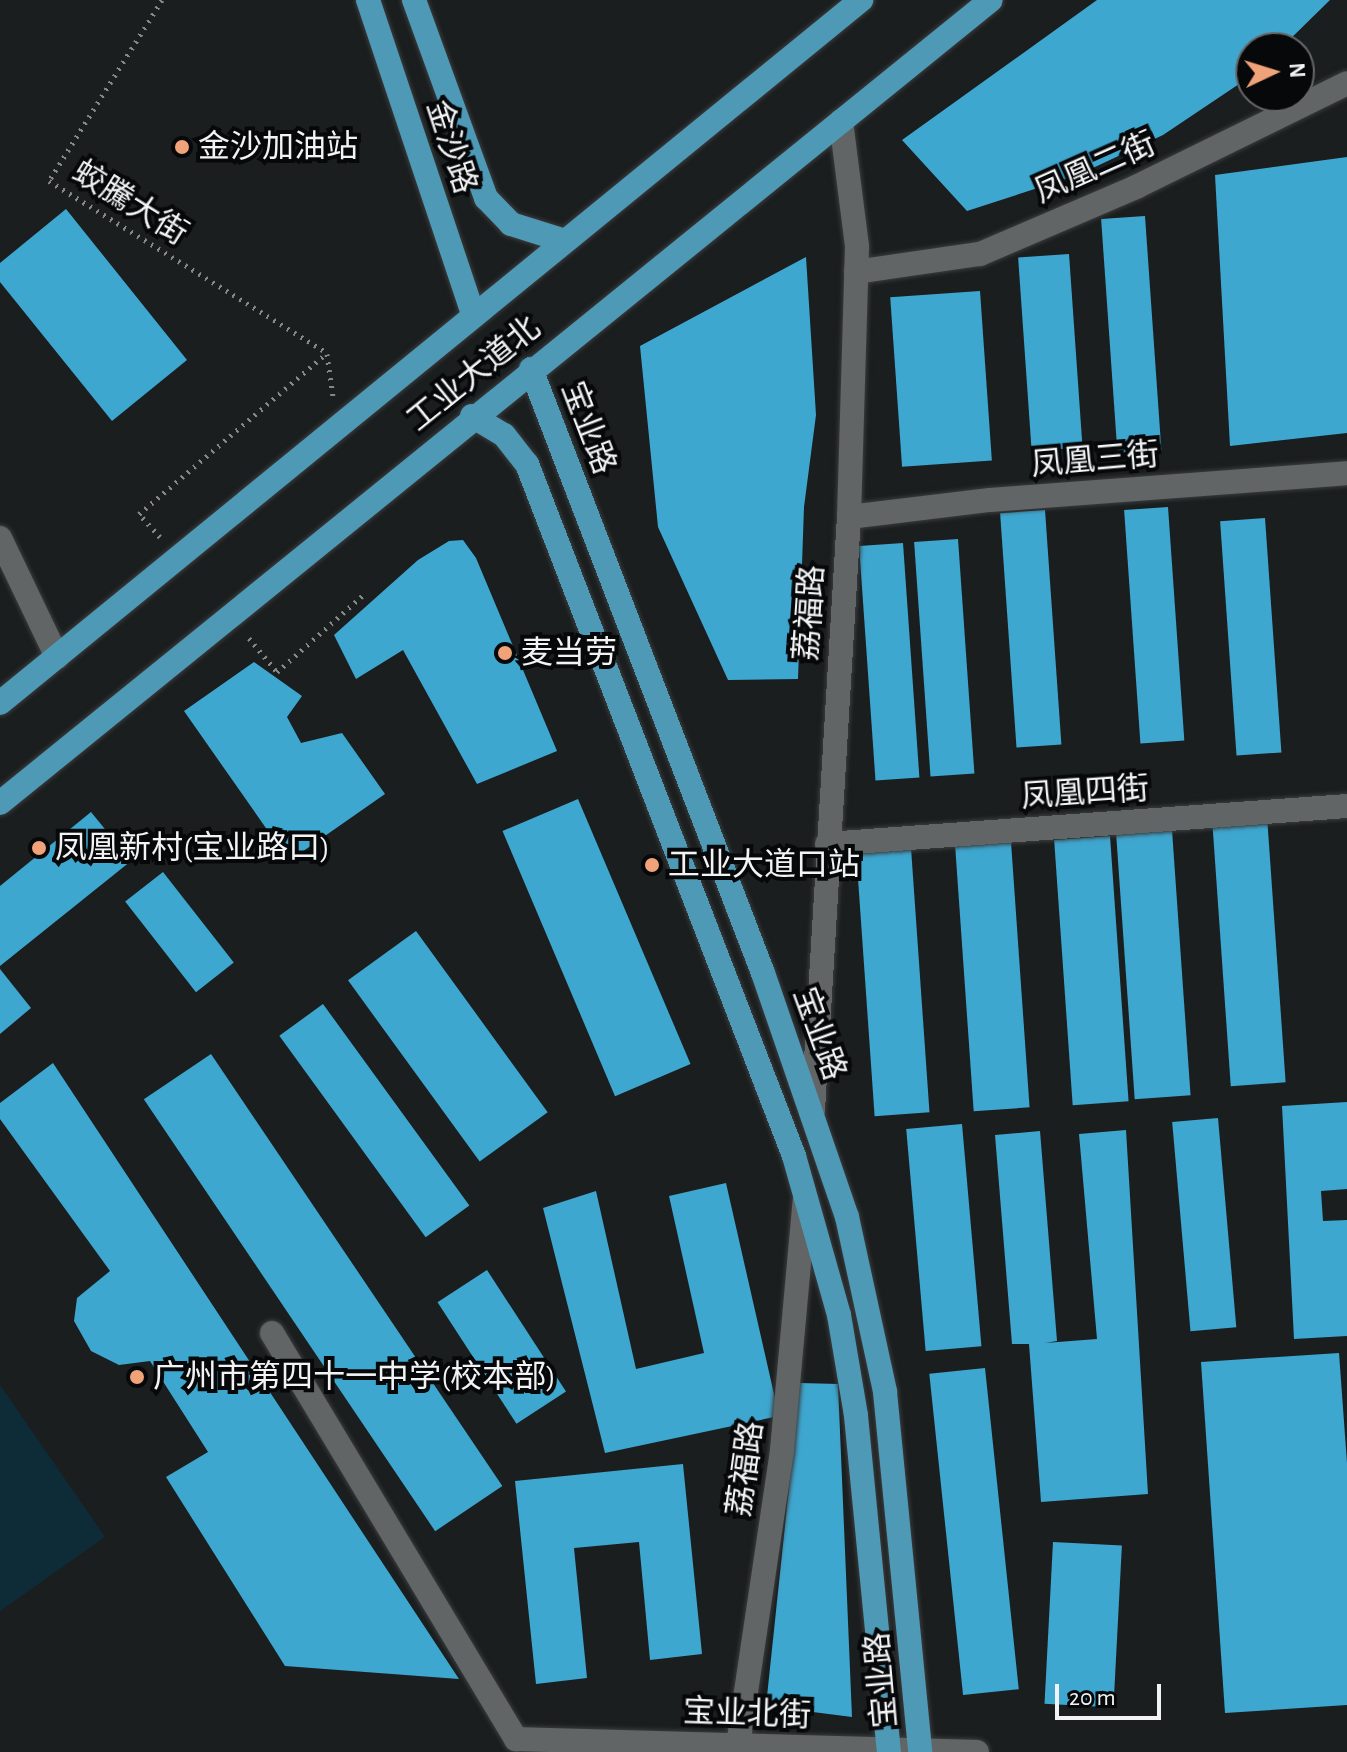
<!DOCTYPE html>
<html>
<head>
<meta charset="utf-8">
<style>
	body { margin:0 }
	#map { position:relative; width:1347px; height:1752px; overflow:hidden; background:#1b1e1f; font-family:"Alegreya Sans","Noto Sans SC",sans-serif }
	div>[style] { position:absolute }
	.green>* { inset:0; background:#0e2c38 }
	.building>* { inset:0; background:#3ea7d0; transform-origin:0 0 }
	.path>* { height:5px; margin-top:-2.5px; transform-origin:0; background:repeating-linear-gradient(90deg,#858788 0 2px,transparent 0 8px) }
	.roads { filter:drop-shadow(0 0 2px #3a3c3d) drop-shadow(0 0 2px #3a3c3d) }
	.minor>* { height:24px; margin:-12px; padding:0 12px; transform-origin:12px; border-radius:12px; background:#616566 }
	.major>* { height:24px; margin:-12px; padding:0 12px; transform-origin:12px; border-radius:12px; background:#4e99b6 }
	.dots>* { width:22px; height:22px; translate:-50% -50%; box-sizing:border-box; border:4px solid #070809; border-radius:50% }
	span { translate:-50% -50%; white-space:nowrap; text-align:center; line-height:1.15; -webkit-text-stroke:8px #070809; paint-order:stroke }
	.poi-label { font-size:32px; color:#f2f3f4 }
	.left { translate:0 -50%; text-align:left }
	.street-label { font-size:32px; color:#f2f3f4 }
	.north { position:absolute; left:1235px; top:32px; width:80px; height:80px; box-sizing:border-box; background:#070809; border:2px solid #656667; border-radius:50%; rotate:86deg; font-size:22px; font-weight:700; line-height:32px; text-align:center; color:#f2f3f4 }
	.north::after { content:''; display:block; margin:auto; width:28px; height:36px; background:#f0a279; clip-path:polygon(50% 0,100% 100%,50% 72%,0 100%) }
	.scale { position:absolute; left:1055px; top:1684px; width:106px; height:36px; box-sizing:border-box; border:4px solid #f2f3f4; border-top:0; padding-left:10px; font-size:24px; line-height:28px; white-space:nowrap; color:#f2f3f4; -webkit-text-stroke:6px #070809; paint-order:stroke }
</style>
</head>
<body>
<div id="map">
	<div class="green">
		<i style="clip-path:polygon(0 1385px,105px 1537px,0 1611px)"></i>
	</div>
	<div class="building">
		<i style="clip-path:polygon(1097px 0,1330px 0,1281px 48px,1251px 48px,1251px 76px,1163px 135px,1078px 175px,967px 211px,902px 140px)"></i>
		<i style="clip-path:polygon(1347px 157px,1347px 433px,1230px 446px,1215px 175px)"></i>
		<i style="clip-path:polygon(66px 209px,187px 360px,112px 421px,0 282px,0 263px)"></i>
		<i style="left:1145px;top:216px;width:235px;height:44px;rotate:86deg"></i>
		<i style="left:1069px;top:254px;width:194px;height:51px;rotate:86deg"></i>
		<i style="clip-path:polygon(806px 257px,816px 415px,804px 507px,798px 679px,728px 680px,658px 527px,640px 346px)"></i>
		<i style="left:980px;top:291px;width:170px;height:90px;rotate:86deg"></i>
		<i style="left:1168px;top:507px;width:234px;height:44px;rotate:86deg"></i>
		<i style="left:1045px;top:510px;width:235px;height:45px;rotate:86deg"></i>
		<i style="left:1265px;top:518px;width:235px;height:45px;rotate:86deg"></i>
		<i style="left:958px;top:539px;width:235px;height:44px;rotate:86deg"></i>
		<i style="clip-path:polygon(463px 540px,476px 558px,557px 751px,477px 784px,403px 650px,356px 679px,334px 635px,418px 560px,449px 541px)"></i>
		<i style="left:903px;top:543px;width:235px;height:44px;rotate:86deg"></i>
		<i style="clip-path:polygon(254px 662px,302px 696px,287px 717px,301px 743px,342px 733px,385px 794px,289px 861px,184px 711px)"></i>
		<i style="left:578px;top:799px;width:288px;height:82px;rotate:67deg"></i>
		<i style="clip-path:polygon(91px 812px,131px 861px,0 966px,0 886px)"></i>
		<i style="left:1267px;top:816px;width:267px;height:55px;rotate:86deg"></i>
		<i style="left:1172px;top:830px;width:266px;height:56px;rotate:86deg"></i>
		<i style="left:1110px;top:836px;width:266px;height:56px;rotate:86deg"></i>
		<i style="left:1011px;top:842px;width:266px;height:56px;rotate:86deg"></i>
		<i style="left:911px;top:848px;width:265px;height:55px;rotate:86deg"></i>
		<i style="left:163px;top:872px;width:115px;height:48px;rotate:52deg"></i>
		<i style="left:416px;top:931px;width:224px;height:84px;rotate:54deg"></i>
		<i style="clip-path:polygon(0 969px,31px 1008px,0 1034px)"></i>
		<i style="left:323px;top:1004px;width:249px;height:54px;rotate:54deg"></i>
		<i style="left:211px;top:1054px;width:521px;height:81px;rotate:56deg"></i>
		<i style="clip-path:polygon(53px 1063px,459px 1679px,285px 1666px,166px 1477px,208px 1452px,150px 1361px,119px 1365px,91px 1351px,74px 1321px,77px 1298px,110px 1271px,0 1119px,0 1103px)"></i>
		<i style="clip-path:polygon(1347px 1102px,1347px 1189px,1321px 1191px,1323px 1221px,1347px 1220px,1347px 1336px,1294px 1339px,1282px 1106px)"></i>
		<i style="left:1218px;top:1118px;width:210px;height:46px;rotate:85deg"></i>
		<i style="left:962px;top:1124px;width:223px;height:56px;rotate:85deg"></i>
		<i style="clip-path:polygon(1126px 1130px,1148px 1494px,1041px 1502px,1029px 1344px,1012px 1344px,995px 1135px,1040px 1131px,1057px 1341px,1045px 1343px,1097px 1339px,1079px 1134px)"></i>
		<i style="clip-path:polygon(726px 1183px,779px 1416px,605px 1453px,543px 1208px,596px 1191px,636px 1369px,704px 1353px,669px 1196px)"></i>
		<i style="left:487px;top:1270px;width:145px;height:59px;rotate:57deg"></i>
		<i style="clip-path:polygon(1339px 1353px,1347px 1463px,1347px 1705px,1225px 1713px,1201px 1362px)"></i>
		<i style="left:985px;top:1368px;width:323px;height:56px;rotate:84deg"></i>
		<i style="clip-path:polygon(800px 1383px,838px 1384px,852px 1717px,766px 1706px)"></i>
		<i style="clip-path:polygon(683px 1464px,702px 1654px,650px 1660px,639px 1542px,574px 1548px,587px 1678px,536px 1684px,515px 1481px)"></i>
		<i style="left:1053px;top:1542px;width:69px;height:162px;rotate:3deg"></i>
	</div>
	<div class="path">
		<i style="left:162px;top:0;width:213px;rotate:122deg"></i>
		<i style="left:49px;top:181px;width:327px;rotate:31.7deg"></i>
		<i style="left:327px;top:354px;width:42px;rotate:81.9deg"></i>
		<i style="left:160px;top:537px;width:31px;rotate:-132deg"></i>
		<i style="left:139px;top:514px;width:248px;rotate:-40.6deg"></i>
		<i style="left:249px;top:638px;width:44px;rotate:50.5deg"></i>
		<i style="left:277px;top:672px;width:115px;rotate:-41.8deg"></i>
	</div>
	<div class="roads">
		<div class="minor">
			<i style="left:856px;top:272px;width:125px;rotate:-8.3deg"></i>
			<i style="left:980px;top:254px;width:170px;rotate:-23.2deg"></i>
			<i style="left:1136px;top:187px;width:235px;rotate:-26.2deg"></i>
			<i style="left:849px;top:517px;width:142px;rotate:-6.9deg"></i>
			<i style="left:990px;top:500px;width:358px;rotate:-4.3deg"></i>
			<i style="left:0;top:538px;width:132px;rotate:64.4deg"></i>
			<i style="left:827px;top:844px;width:521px;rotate:-4.18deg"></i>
			<i style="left:813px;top:1110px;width:594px;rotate:-86.53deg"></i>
			<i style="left:849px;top:517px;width:271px;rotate:-88.3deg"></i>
			<i style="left:857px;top:246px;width:126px;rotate:-97.3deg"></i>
			<i style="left:272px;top:1333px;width:474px;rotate:59deg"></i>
			<i style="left:516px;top:1739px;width:461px;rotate:1.6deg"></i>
			<i style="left:737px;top:1752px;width:305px;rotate:-81.5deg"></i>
			<i style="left:782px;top:1450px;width:252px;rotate:-84.8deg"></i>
		</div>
		<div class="major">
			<i style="left:368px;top:0;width:331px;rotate:71.5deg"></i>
			<i style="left:414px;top:0;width:211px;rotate:70deg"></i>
			<i style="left:486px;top:198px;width:36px;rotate:46deg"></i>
			<i style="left:511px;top:224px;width:53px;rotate:17.4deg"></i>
			<i style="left:531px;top:369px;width:647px;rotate:68.99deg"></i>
			<i style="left:763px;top:973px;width:258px;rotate:71deg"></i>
			<i style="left:847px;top:1217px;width:179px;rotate:77.7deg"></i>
			<i style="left:885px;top:1392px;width:362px;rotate:84.4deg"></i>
			<i style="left:472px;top:416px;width:37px;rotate:31deg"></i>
			<i style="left:504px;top:435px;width:37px;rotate:52deg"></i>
			<i style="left:527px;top:464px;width:742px;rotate:68.9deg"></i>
			<i style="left:794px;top:1156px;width:165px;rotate:74.2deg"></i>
			<i style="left:839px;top:1315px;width:102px;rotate:80.4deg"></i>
			<i style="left:856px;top:1416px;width:338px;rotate:84.4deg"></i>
			<i style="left:0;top:703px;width:1112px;rotate:-39.23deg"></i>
			<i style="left:0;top:803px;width:1275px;rotate:-39.02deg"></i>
		</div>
	</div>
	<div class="dots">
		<i style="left:182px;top:147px;background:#f0a279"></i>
		<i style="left:505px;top:653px;background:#f0a279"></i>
		<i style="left:39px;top:848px;background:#f0a279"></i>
		<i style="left:652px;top:865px;background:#f0a279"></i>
		<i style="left:137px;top:1377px;background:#f0a279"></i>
	</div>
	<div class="poi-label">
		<span class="left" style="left:198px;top:147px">金沙加油站</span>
		<span class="left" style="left:521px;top:653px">麦当劳</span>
		<span class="left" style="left:55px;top:848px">凤凰新村(宝业路口)</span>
		<span class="left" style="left:668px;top:865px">工业大道口站</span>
		<span class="left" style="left:153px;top:1377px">广州市第四十一中学(校本部)</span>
	</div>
	<div class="street-label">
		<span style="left:451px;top:147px;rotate:72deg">金沙路</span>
		<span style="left:1095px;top:168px;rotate:-24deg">凤凰二街</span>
		<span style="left:130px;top:203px;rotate:32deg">蛟騰大街</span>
		<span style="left:474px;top:374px;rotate:-39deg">工业大道北</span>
		<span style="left:588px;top:428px;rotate:69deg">宝业路</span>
		<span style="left:1095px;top:460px;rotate:-5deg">凤凰三街</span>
		<span style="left:810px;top:613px;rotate:-86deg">荔福路</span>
		<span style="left:1085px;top:793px;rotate:-4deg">凤凰四街</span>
		<span style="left:819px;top:1034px;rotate:70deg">宝业路</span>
		<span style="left:746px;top:1469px;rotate:-82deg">荔福路</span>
		<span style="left:882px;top:1680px;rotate:-95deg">宝业路</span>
		<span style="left:747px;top:1714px;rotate:2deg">宝业北街</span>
	</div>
	<div class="north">N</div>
	<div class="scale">20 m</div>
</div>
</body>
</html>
